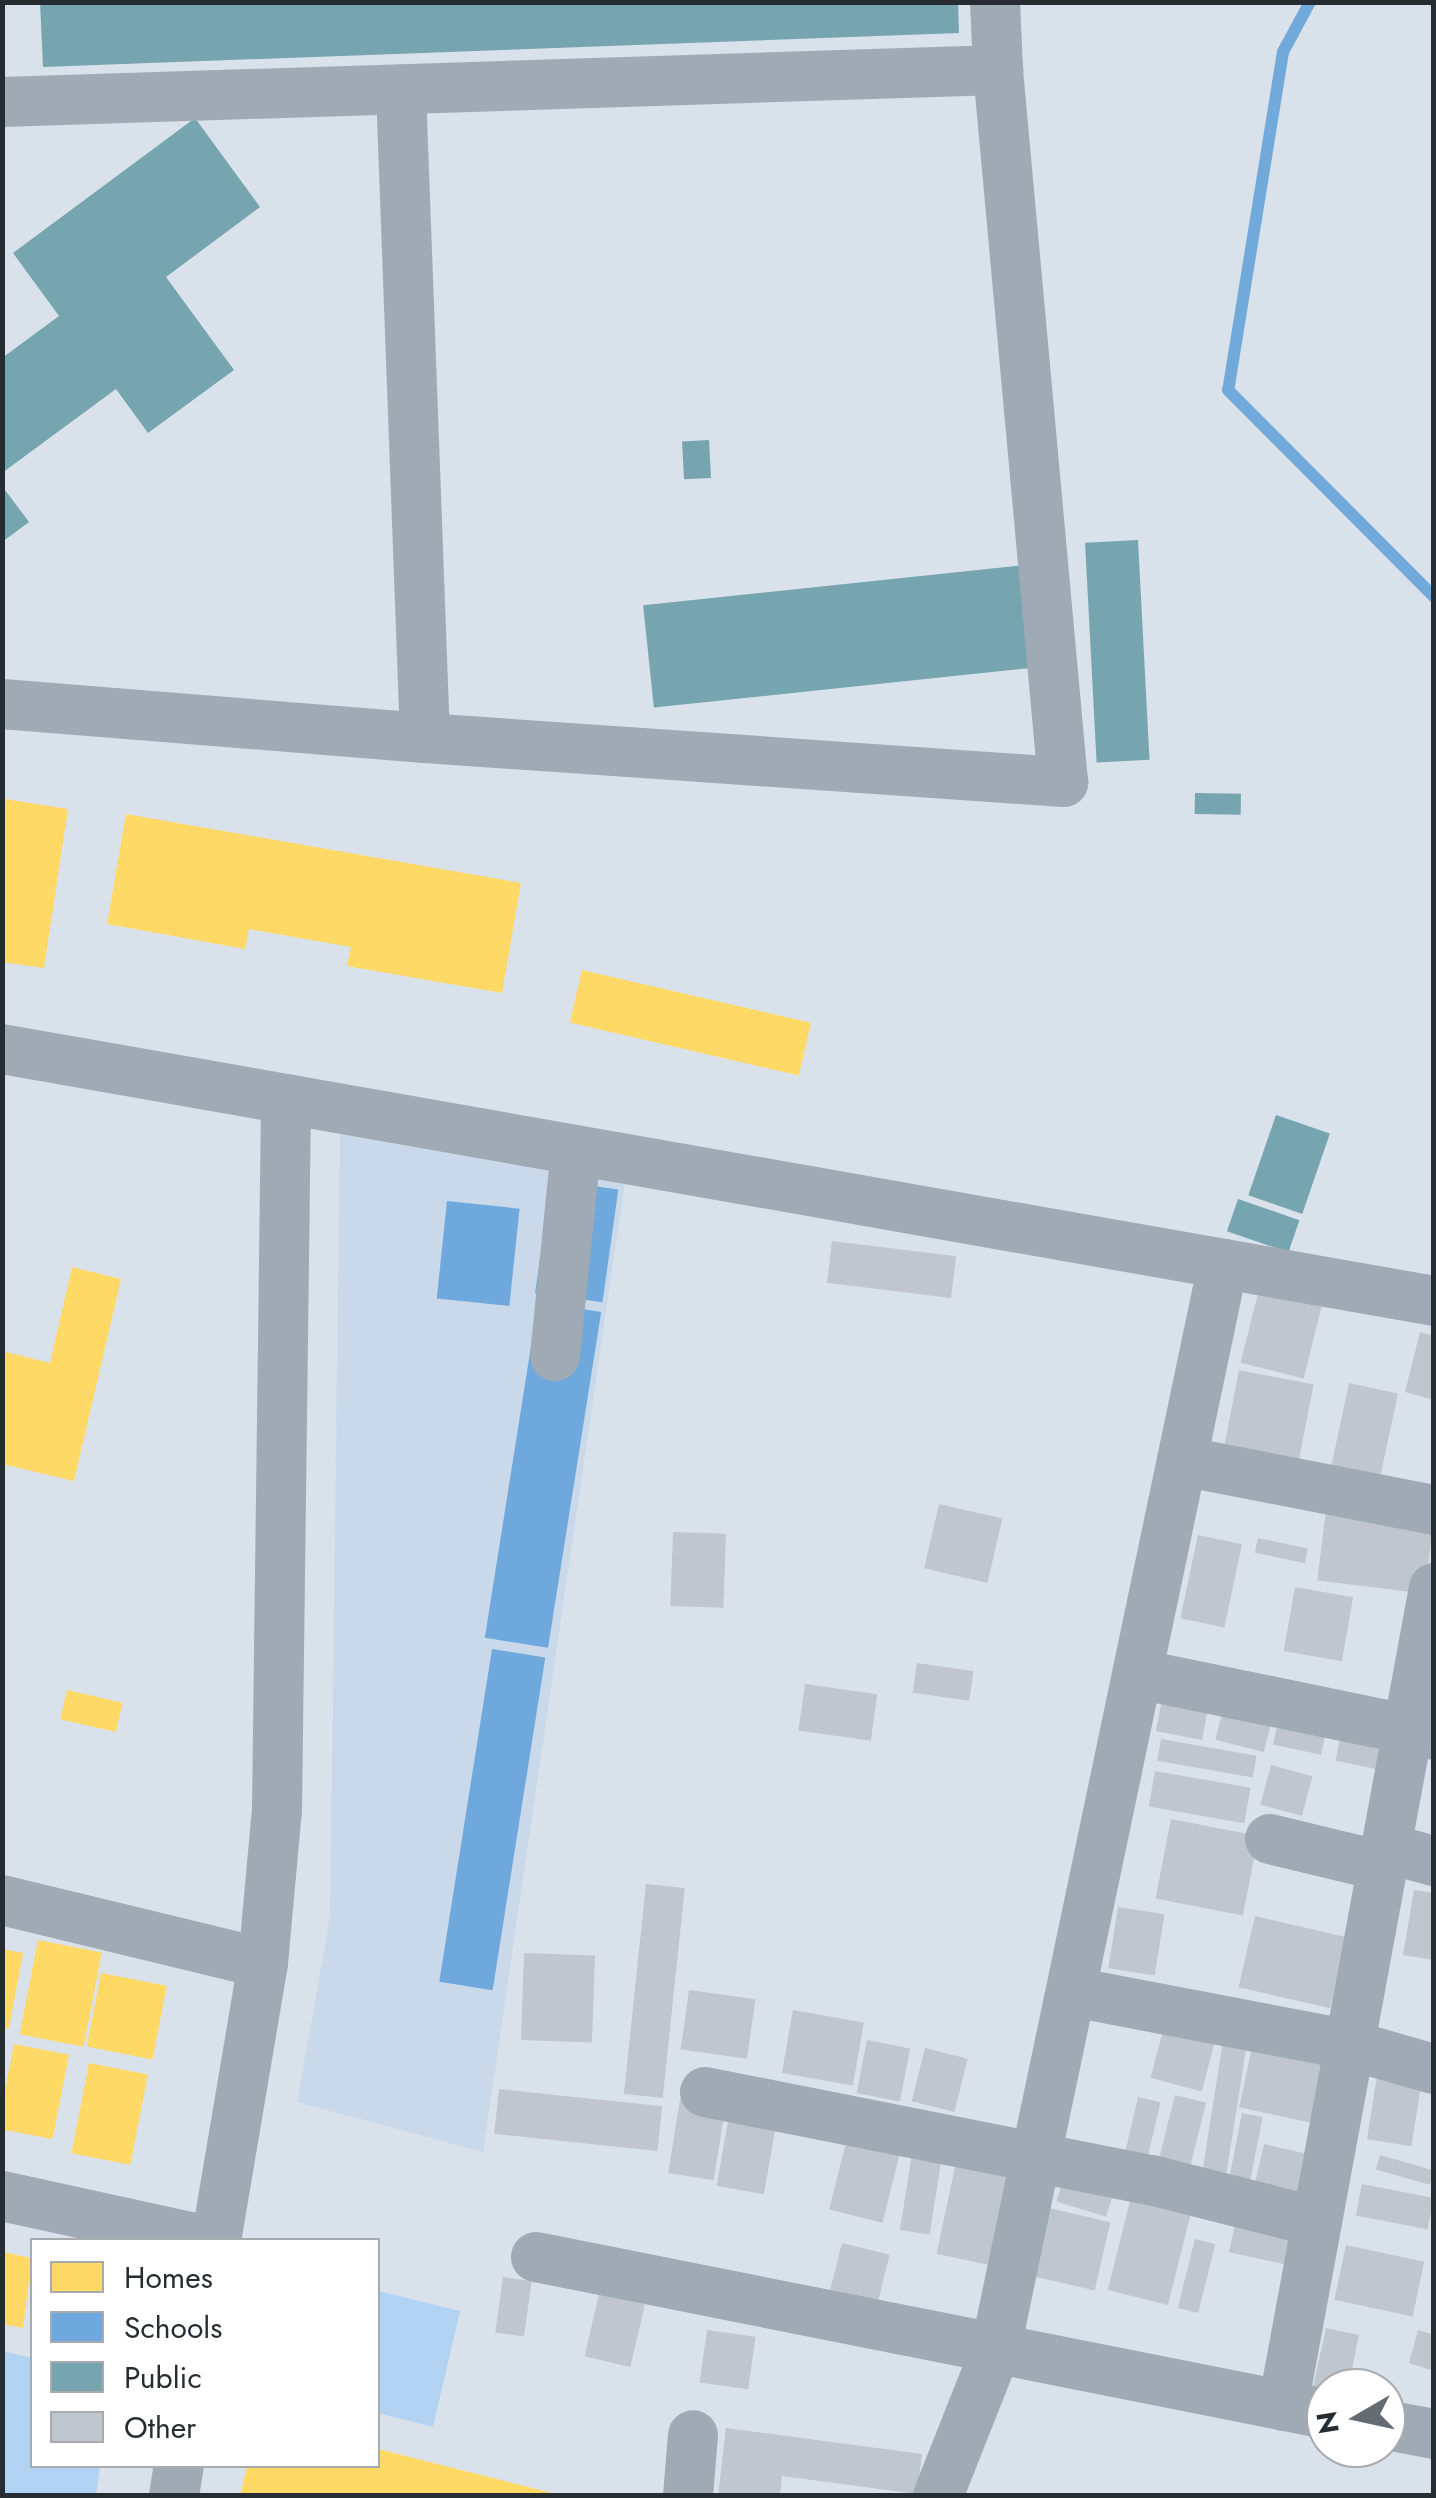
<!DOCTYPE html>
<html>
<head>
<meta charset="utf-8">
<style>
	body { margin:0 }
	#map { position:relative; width:1436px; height:2498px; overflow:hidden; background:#d9e1ea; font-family:Jost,sans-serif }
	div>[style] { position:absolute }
	.built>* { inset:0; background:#cad9e9 }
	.green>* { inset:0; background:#b1d2f1 }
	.homes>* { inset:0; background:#ffd966; transform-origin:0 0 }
	.schools>* { inset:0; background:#6fa8dc; transform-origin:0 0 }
	.public>* { inset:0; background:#76a5af; transform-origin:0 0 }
	.stream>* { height:12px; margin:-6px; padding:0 6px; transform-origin:6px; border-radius:6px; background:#70a9da }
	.building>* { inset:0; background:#bfc6cd; transform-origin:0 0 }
	.minor>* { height:50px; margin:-25px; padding:0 25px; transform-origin:25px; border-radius:25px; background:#a0aab4 }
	span { translate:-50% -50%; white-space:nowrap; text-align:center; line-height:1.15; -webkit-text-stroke:10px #fff; paint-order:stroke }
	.frame { position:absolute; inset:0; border:5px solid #252c32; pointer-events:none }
	.legend { position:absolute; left:30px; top:2238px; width:350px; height:230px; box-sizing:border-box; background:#fff; border:2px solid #a8abad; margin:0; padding:12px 18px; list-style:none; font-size:30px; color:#252c32 }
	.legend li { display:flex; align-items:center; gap:20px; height:50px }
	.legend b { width:50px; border:2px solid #a8abad }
	.north { position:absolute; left:1306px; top:2368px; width:100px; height:100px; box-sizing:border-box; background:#fff; border:2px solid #a8abad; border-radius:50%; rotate:261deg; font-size:28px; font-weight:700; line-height:40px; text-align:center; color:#252c32 }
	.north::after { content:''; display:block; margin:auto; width:35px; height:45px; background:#646b72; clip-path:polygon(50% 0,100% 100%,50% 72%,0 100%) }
</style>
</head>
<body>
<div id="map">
	<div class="built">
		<i style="clip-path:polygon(340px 1133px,625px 1182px,483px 2152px,297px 2102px,330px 1918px)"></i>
	</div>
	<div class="green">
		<i style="clip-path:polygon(378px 2291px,460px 2311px,433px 2427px,378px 2413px)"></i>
		<i style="clip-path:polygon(3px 2351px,32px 2358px,32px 2466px,100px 2466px,96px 2495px,3px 2495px)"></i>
	</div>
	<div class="homes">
		<i style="clip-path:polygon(5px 799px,68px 809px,44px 968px,2px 962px)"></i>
		<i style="clip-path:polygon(126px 814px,521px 883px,502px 993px,347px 966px,351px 947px,249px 929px,245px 949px,107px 924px)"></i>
		<i style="left:582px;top:970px;width:235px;height:54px;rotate:13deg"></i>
		<i style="clip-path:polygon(72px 1267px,121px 1279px,74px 1481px,2px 1464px,2px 1351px,50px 1363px)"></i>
		<i style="left:67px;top:1690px;width:57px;height:30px;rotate:13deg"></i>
		<i style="left:38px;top:1940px;width:65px;height:96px;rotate:11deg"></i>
		<i style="clip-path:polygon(2px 1949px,23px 1953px,9px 2028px,2px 2027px)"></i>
		<i style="left:101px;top:1973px;width:67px;height:75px;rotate:11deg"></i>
		<i style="left:14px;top:2044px;width:56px;height:86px;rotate:11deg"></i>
		<i style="left:89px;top:2063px;width:60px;height:92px;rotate:11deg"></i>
		<i style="clip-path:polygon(2px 2252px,32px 2258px,23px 2328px,2px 2324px)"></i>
		<i style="clip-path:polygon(378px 2449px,556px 2494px,556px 2496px,240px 2496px,247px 2466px,378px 2466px)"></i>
	</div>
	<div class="schools">
		<i style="left:551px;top:1180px;width:68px;height:114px;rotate:8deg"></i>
		<i style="left:447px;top:1201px;width:73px;height:98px;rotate:6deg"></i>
		<i style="left:538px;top:1302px;width:64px;height:340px;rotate:9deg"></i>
		<i style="left:492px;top:1649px;width:54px;height:337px;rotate:9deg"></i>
	</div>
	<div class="public">
		<i style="clip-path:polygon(40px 2px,958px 2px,959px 33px,43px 67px)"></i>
		<i style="clip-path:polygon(195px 118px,260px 207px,166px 277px,234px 370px,148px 433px,116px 389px,2px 473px,2px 358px,59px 316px,13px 253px)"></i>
		<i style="left:709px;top:440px;width:38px;height:27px;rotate:87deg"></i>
		<i style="clip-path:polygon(2px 486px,29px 522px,2px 542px)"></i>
		<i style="left:1138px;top:540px;width:220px;height:53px;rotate:87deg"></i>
		<i style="left:1025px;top:565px;width:103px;height:384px;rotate:84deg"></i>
		<i style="left:1195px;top:793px;width:46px;height:21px;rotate:1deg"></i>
		<i style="left:1276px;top:1115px;width:57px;height:85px;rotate:19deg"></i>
		<i style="left:1238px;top:1199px;width:65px;height:34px;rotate:19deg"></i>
	</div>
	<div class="stream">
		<i style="left:1310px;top:2px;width:57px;rotate:118.4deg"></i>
		<i style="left:1283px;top:52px;width:342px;rotate:99.2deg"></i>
		<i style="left:1228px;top:390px;width:292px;rotate:45.1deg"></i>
	</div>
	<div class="building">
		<i style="left:832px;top:1241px;width:125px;height:42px;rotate:7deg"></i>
		<i style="left:1259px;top:1289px;width:65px;height:76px;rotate:14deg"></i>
		<i style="clip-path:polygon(1420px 1332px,1434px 1336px,1434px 1400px,1405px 1392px)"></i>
		<i style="left:1239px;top:1370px;width:76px;height:79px;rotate:11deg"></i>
		<i style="left:1349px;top:1383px;width:50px;height:86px;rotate:12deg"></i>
		<i style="left:1327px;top:1502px;width:108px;height:79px;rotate:7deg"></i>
		<i style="left:939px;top:1504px;width:65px;height:66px;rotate:13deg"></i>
		<i style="left:673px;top:1532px;width:53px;height:74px;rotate:2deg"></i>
		<i style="left:1198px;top:1535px;width:45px;height:85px;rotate:12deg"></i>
		<i style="left:1258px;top:1538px;width:51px;height:15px;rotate:12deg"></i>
		<i style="left:1295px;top:1587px;width:59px;height:65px;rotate:10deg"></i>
		<i style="left:917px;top:1663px;width:57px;height:30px;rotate:8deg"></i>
		<i style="left:805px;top:1684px;width:73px;height:47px;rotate:8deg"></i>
		<i style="left:1165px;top:1684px;width:47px;height:48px;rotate:11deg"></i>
		<i style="left:1225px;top:1701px;width:50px;height:40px;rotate:14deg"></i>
		<i style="left:1277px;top:1726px;width:49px;height:19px;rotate:12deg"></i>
		<i style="left:1161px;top:1739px;width:97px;height:22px;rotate:10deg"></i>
		<i style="left:1340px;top:1739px;width:43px;height:22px;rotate:12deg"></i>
		<i style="left:1271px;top:1765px;width:43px;height:41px;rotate:15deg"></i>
		<i style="left:1155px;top:1771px;width:97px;height:36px;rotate:10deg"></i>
		<i style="left:1171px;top:1819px;width:89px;height:81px;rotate:11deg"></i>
		<i style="left:646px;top:1884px;width:39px;height:211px;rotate:6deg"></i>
		<i style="clip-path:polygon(1414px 1890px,1434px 1893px,1434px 1960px,1403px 1955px)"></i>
		<i style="left:1118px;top:1907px;width:47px;height:62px;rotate:9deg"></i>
		<i style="left:1255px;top:1916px;width:94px;height:73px;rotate:13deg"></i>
		<i style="left:524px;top:1953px;width:71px;height:87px;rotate:2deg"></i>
		<i style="left:689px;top:1990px;width:67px;height:60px;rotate:8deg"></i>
		<i style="left:793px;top:2010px;width:72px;height:64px;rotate:10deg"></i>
		<i style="left:1167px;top:2016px;width:53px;height:64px;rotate:15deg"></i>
		<i style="left:1255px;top:2033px;width:82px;height:76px;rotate:12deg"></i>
		<i style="left:1224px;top:2035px;width:24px;height:143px;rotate:9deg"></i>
		<i style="left:867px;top:2040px;width:44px;height:54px;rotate:11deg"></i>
		<i style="left:925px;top:2048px;width:44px;height:55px;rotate:14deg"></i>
		<i style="left:1377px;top:2076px;width:45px;height:64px;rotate:9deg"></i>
		<i style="left:499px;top:2089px;width:164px;height:45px;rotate:6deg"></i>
		<i style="left:1175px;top:2095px;width:32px;height:64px;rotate:14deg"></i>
		<i style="left:1138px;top:2097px;width:23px;height:59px;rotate:13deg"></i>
		<i style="left:680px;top:2099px;width:46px;height:75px;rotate:9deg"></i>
		<i style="left:730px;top:2110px;width:48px;height:77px;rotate:10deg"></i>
		<i style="left:1242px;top:2113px;width:21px;height:66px;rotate:11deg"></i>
		<i style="left:849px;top:2130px;width:55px;height:82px;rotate:14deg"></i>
		<i style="left:914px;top:2141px;width:30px;height:90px;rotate:9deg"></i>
		<i style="left:1264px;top:2144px;width:55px;height:43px;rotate:13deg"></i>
		<i style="left:958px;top:2153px;width:68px;height:103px;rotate:12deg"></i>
		<i style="left:1380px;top:2155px;width:56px;height:15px;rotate:16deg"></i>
		<i style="left:1066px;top:2170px;width:52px;height:33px;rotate:17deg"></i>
		<i style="left:1362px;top:2184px;width:73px;height:32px;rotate:11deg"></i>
		<i style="left:1132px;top:2193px;width:62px;height:100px;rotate:14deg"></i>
		<i style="left:1049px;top:2208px;width:63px;height:70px;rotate:13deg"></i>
		<i style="left:1236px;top:2219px;width:62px;height:34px;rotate:12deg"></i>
		<i style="left:1195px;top:2239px;width:21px;height:71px;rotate:14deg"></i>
		<i style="left:842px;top:2243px;width:49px;height:54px;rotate:14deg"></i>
		<i style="left:1346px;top:2245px;width:80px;height:56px;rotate:12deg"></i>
		<i style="left:503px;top:2277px;width:29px;height:56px;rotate:8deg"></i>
		<i style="left:599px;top:2294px;width:47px;height:64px;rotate:13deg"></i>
		<i style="clip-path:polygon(1326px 2328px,1359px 2335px,1348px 2388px,1326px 2388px,1326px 2395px,1312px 2392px)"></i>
		<i style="left:707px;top:2330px;width:49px;height:53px;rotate:8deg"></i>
		<i style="clip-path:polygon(1418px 2330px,1434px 2335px,1434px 2371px,1409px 2363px)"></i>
		<i style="clip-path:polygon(726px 2428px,922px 2454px,917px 2494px,782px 2476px,780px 2496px,718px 2496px)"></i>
	</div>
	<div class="minor">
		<i style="left:2px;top:102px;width:997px;rotate:-1.84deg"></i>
		<i style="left:998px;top:70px;width:68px;rotate:-92.5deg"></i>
		<i style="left:2px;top:704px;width:424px;rotate:4.6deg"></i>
		<i style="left:425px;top:738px;width:649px;rotate:-92.12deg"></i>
		<i style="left:425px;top:738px;width:640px;rotate:3.95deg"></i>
		<i style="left:1063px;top:782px;width:715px;rotate:-95.22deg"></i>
		<i style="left:2px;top:1049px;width:1454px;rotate:9.98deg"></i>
		<i style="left:555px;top:1356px;width:207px;rotate:-84.2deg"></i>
		<i style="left:1182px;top:1461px;width:257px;rotate:11deg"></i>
		<i style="left:1138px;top:1674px;width:302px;rotate:11.6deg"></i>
		<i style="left:1270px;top:1839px;width:115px;rotate:13.6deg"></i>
		<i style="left:1386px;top:1848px;width:50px;rotate:15.2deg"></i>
		<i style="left:2px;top:1900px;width:268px;rotate:13.6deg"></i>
		<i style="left:263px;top:1963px;width:281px;rotate:99.6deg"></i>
		<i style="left:263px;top:1963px;width:154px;rotate:-84.8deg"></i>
		<i style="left:277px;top:1810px;width:711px;rotate:-89.27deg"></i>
		<i style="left:1073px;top:1992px;width:278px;rotate:10.8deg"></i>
		<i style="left:1346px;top:2044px;width:91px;rotate:15.9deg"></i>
		<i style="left:705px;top:2092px;width:455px;rotate:11.2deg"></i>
		<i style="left:1151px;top:2180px;width:171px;rotate:14.2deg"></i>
		<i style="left:2px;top:2196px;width:206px;rotate:12.3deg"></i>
		<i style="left:536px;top:2257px;width:805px;rotate:11.24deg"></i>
		<i style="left:1283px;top:2406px;width:832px;rotate:-79.54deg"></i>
		<i style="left:1386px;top:2425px;width:49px;rotate:10.6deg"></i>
		<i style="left:174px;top:2496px;width:30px;rotate:-81deg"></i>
		<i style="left:688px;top:2496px;width:61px;rotate:-85.3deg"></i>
		<i style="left:938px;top:2496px;width:155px;rotate:-68.4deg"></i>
		<i style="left:995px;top:2352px;width:1112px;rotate:-78.16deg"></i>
	</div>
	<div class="frame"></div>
	<ul class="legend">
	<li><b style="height:28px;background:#ffd966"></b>Homes</li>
	<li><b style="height:28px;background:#6fa8dc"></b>Schools</li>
	<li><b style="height:28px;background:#76a5af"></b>Public</li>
	<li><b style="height:28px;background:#bfc6cd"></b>Other</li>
	</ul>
	<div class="north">N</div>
</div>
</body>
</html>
